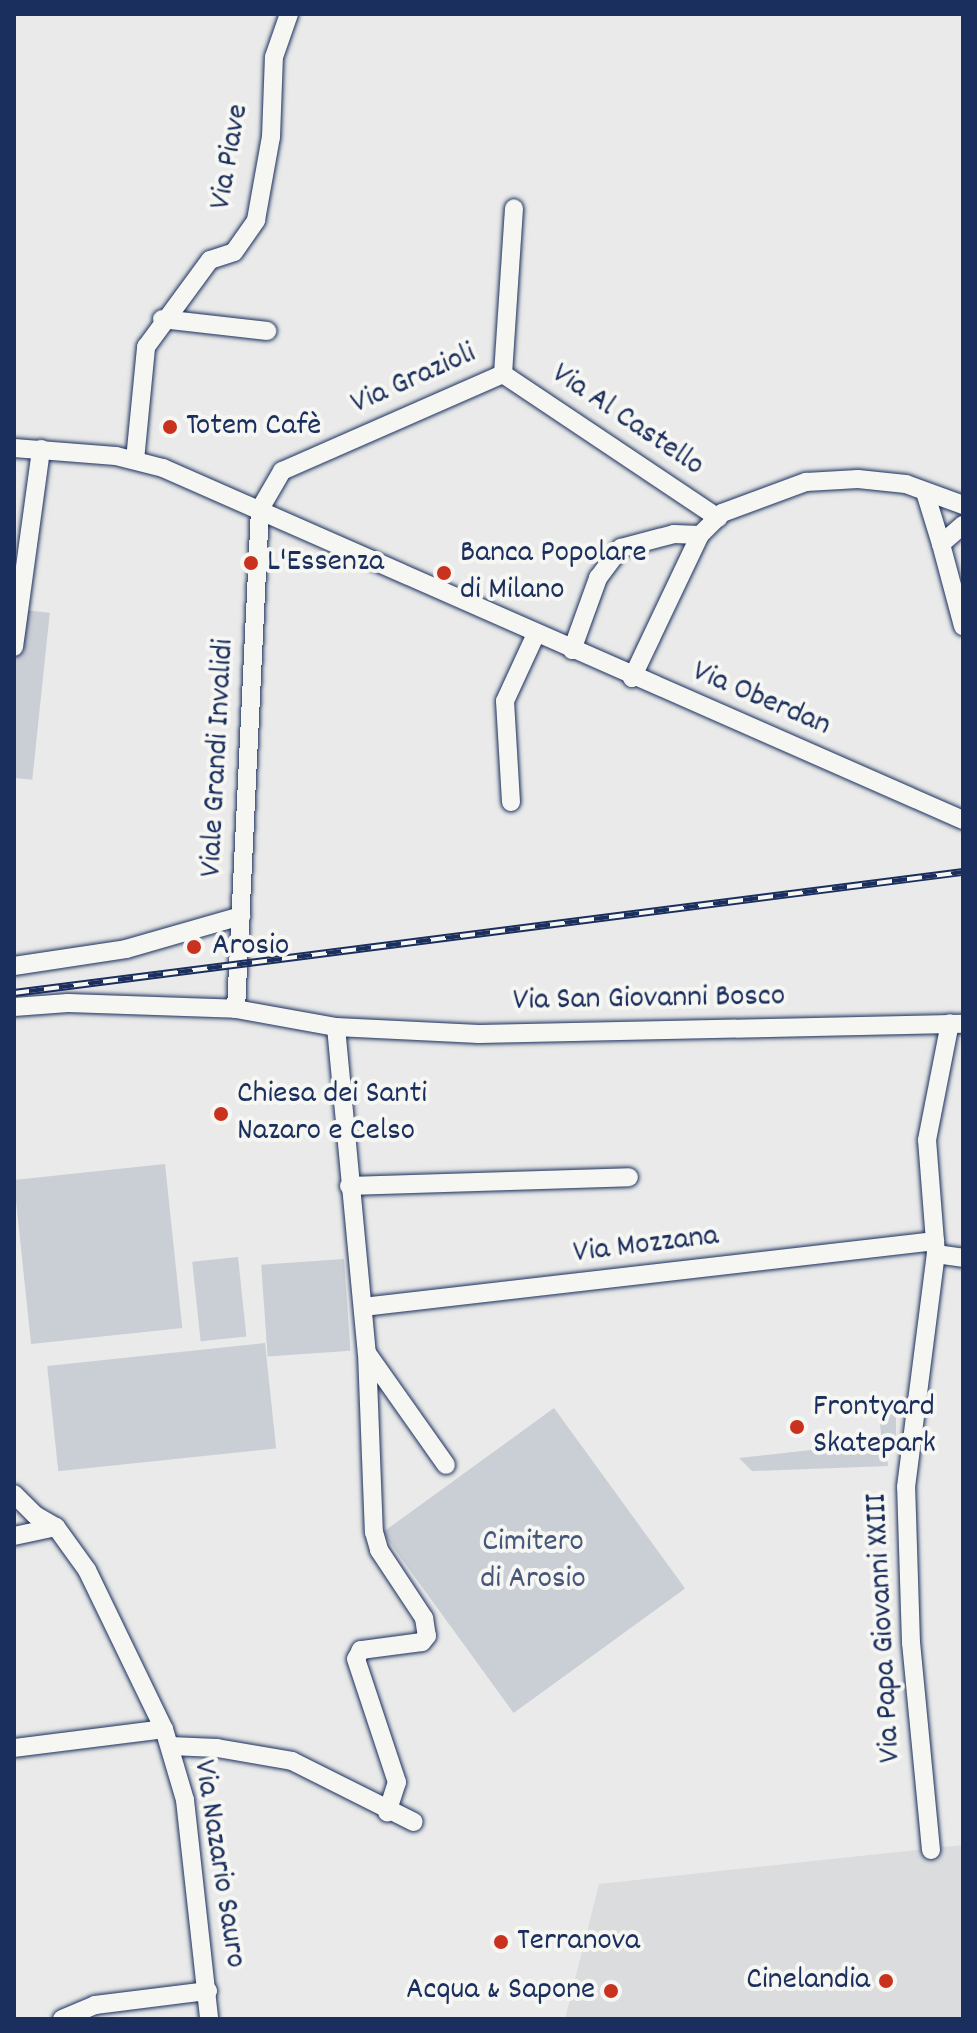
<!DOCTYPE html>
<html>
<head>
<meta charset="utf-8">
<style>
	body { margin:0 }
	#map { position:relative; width:977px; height:2033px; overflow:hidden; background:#e9eae9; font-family:Dekko,sans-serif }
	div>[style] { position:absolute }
	.built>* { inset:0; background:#dadcde }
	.green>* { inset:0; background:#caced5; transform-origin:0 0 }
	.roads { filter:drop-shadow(0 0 2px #1b2f5e) drop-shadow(0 0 2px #1b2f5e) }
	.minor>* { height:18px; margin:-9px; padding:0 9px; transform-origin:9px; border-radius:9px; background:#f6f6f2 }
	.rail>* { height:8px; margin-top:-4px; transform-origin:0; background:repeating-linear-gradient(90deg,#f6f6f2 0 15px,#1b2f5e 0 30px); box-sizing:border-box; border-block:2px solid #1b2f5e }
	.dots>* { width:22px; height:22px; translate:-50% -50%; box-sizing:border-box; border:4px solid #f6f6f2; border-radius:50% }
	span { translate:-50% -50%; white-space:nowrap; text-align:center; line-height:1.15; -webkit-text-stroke:8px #f6f6f2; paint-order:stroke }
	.street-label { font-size:32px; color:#1b2f5e }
	.poi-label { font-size:32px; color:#1b2f5e }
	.left { translate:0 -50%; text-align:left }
	.right { translate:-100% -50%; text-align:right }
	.park-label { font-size:32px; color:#47577c }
	.frame { position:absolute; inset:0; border:16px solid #1b2f5e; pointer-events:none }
</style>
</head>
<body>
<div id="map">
	<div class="built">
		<i style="clip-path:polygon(963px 1845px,963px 2019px,565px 2019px,599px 1884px)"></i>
	</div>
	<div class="green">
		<i style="left:14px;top:609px;width:36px;height:168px;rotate:6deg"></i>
		<i style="left:165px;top:1164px;width:165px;height:152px;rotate:84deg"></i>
		<i style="left:238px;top:1257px;width:80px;height:46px;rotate:84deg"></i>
		<i style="left:344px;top:1259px;width:92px;height:83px;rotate:86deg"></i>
		<i style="left:265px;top:1343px;width:106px;height:219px;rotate:84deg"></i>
		<i style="clip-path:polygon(896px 1404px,896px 1445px,887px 1457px,888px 1466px,752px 1471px,739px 1458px,882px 1442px,878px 1406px)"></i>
		<i style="left:554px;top:1408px;width:223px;height:212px;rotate:54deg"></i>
	</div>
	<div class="roads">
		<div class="minor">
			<i style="left:162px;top:319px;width:106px;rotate:6.5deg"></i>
			<i style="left:503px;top:374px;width:259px;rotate:33.8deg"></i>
			<i style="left:14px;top:448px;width:102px;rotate:4.5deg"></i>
			<i style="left:116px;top:456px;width:49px;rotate:14.3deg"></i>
			<i style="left:163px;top:468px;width:874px;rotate:23.75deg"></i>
			<i style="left:135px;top:460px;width:114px;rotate:-84.4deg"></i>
			<i style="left:146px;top:347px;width:108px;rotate:-53.7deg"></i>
			<i style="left:210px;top:260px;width:25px;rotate:-18deg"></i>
			<i style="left:234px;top:252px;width:39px;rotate:-55deg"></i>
			<i style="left:256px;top:220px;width:84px;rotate:-79.8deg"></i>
			<i style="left:271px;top:137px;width:80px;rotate:-87.9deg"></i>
			<i style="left:274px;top:57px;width:46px;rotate:-70.8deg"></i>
			<i style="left:925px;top:492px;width:54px;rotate:72.9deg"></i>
			<i style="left:941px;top:544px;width:29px;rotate:-41deg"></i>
			<i style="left:941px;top:544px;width:85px;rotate:75deg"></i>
			<i style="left:14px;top:647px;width:200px;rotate:-82.2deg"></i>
			<i style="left:572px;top:650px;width:77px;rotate:-70.1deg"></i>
			<i style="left:598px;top:578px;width:38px;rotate:-53deg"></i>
			<i style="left:621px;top:548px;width:55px;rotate:-14.8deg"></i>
			<i style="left:674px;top:534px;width:26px;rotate:2deg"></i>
			<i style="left:632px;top:678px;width:158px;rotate:-64.6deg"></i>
			<i style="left:700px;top:535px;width:31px;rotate:-45deg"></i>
			<i style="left:722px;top:513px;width:90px;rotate:-20.3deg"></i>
			<i style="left:806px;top:482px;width:52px;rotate:-3.3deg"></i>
			<i style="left:858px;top:479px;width:48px;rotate:5.9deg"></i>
			<i style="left:906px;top:484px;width:61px;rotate:20.2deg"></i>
			<i style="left:511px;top:802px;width:101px;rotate:-93.4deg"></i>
			<i style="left:505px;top:701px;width:74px;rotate:-65.2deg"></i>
			<i style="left:14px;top:966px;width:113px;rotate:-8.6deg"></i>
			<i style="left:126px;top:949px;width:120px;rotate:-16deg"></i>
			<i style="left:14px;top:1007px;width:54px;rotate:-4.2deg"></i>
			<i style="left:68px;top:1003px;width:168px;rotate:2deg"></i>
			<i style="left:236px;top:1009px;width:102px;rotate:10.2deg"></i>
			<i style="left:336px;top:1027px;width:143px;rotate:2.8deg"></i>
			<i style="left:479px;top:1034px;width:484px;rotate:-1.2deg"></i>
			<i style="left:236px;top:1009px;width:501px;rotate:-87.25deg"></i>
			<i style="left:260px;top:509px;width:44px;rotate:-59.9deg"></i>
			<i style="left:282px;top:471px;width:241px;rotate:-23.7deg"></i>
			<i style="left:503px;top:374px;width:166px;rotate:-86.2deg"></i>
			<i style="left:336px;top:1027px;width:327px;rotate:84.6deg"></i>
			<i style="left:367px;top:1353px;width:179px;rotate:87.8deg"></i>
			<i style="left:374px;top:1532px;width:19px;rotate:74deg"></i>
			<i style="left:379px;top:1550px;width:82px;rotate:56.5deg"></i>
			<i style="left:424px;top:1618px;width:18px;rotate:81deg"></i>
			<i style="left:427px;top:1636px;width:8px;rotate:130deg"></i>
			<i style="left:422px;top:1642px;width:62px;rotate:172.5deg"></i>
			<i style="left:361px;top:1650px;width:10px;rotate:119deg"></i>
			<i style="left:356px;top:1659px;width:130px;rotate:71.6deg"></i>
			<i style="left:397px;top:1782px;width:32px;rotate:108deg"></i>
			<i style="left:349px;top:1186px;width:280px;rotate:-1.8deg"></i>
			<i style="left:936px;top:1254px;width:27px;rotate:8deg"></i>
			<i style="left:363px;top:1307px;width:576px;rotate:-6.58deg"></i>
			<i style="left:367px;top:1353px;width:137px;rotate:54.8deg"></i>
			<i style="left:14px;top:1494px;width:30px;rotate:45deg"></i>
			<i style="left:35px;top:1515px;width:24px;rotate:30deg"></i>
			<i style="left:56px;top:1527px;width:53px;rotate:54.2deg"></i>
			<i style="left:87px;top:1570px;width:177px;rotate:64.2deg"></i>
			<i style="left:164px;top:1729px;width:74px;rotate:73.5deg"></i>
			<i style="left:185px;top:1800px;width:220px;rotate:83.7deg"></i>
			<i style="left:14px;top:1536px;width:43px;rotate:-12.1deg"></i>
			<i style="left:170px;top:1746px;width:47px;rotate:2.4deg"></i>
			<i style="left:217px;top:1748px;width:76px;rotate:9.8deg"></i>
			<i style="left:292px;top:1761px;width:136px;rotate:26.6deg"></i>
			<i style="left:14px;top:1748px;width:151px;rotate:-7.2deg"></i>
			<i style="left:931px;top:1850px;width:208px;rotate:-95.5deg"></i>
			<i style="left:911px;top:1643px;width:156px;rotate:-91.8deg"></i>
			<i style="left:906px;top:1487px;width:235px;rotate:-82.7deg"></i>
			<i style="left:936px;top:1254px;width:114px;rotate:-94.5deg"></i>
			<i style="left:927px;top:1140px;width:119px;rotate:-78.9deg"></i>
			<i style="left:62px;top:2019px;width:36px;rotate:-23deg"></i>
			<i style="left:95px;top:2005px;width:114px;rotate:-7.1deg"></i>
		</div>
	</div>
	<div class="rail">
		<i style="left:14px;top:993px;width:957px;rotate:-7.27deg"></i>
	</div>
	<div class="dots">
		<i style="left:170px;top:427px;background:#c8321e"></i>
		<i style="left:251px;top:563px;background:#c8321e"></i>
		<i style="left:444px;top:573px;background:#c8321e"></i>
		<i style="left:194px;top:947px;background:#c8321e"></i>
		<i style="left:221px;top:1114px;background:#c8321e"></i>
		<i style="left:797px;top:1427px;background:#c8321e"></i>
		<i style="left:501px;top:1942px;background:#c8321e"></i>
		<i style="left:886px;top:1981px;background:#c8321e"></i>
		<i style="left:611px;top:1991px;background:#c8321e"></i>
	</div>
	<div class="street-label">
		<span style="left:231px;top:157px;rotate:-80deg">Via Piave</span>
		<span style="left:414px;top:380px;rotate:-24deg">Via Grazioli</span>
		<span style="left:627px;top:421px;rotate:34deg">Via Al Castello</span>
		<span style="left:761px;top:700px;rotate:23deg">Via Oberdan</span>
		<span style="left:219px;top:758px;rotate:-87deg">Viale Grandi Invalidi</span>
		<span style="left:649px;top:1000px;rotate:-1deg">Via San Giovanni Bosco</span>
		<span style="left:646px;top:1246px;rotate:-7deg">Via Mozzana</span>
		<span style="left:885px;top:1628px;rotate:-93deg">Via Papa Giovanni XXIII</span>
		<span style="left:218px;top:1864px;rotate:81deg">Via Nazario Sauro</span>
	</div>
	<div class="poi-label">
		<span class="left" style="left:186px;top:427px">Totem Cafè</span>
		<span class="left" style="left:460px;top:573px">Banca Popolare<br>di Milano</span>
		<span class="left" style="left:267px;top:563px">L'Essenza</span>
		<span class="left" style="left:212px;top:947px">Arosio</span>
		<span class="left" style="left:237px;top:1114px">Chiesa dei Santi<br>Nazaro e Celso</span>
		<span class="left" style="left:813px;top:1427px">Frontyard<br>Skatepark</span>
		<span class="left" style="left:517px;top:1942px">Terranova</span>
		<span class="right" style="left:870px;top:1981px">Cinelandia</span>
		<span class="right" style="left:595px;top:1991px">Acqua &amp; Sapone</span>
	</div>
	<div class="park-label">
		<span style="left:533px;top:1562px">Cimitero<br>di Arosio</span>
	</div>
	<div class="frame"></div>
</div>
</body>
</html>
